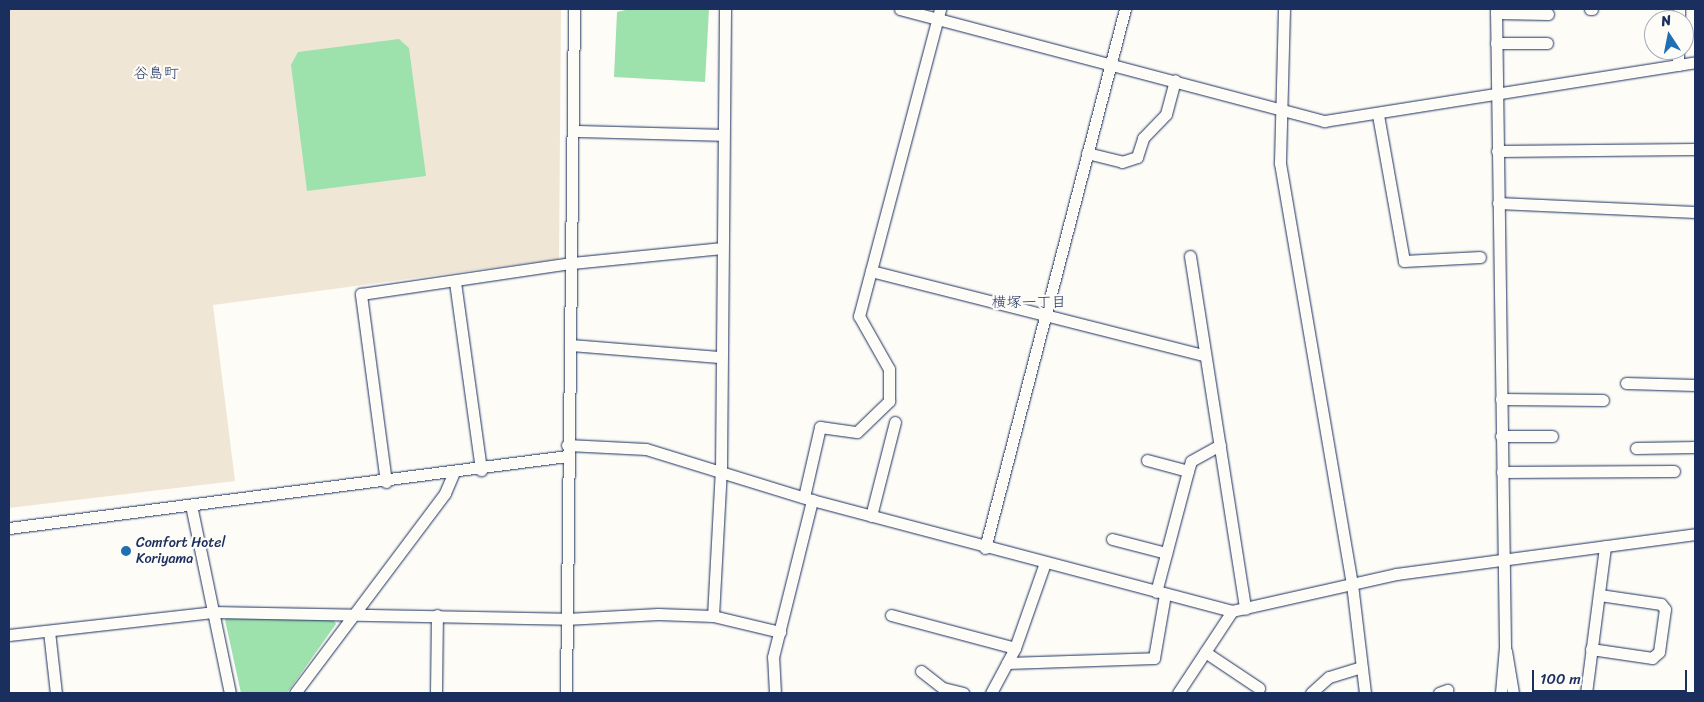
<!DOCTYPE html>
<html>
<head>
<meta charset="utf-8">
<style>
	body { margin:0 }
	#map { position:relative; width:1704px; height:702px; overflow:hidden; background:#fdfcf7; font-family:Sriracha,"Klee One",sans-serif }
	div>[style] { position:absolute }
	.built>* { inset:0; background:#f0e6d5 }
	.green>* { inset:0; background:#9de1ac }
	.roads { filter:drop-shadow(0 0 1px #1b2f5e) drop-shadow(0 0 1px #1b2f5e) }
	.minor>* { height:11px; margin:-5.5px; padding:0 5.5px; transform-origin:5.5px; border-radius:5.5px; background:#fdfcf7 }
	.dots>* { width:14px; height:14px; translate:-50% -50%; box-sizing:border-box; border:2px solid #fdfcf7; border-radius:50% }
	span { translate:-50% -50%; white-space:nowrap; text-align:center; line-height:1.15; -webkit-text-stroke:4.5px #fdfcf7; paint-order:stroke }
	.poi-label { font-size:14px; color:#1b2f5e }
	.left { translate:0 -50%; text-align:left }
	.neighbourhood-label { font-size:15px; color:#1b2f5e }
	.frame { position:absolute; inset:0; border:10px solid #1b2f5e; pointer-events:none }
	.north { position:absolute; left:1644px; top:10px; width:50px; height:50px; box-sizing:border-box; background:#fdfcf7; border:1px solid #a3aaba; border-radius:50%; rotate:349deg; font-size:14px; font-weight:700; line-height:20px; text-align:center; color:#1b2f5e }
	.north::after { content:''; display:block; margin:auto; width:18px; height:22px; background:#1f6fb2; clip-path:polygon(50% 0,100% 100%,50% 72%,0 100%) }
	.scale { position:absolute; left:1532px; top:670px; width:155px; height:22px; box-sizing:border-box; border:2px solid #1b2f5e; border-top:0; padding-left:6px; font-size:15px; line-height:18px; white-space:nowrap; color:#1b2f5e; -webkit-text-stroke:4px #fdfcf7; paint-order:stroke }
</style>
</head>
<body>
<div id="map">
	<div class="built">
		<i style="clip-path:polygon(9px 9px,561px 9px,559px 259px,213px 305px,235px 481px,9px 508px)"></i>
	</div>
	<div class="green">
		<i style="clip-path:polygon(630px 9px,709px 9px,705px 82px,614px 77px,617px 12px)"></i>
		<i style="clip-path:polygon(399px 39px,409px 48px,426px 176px,307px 191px,291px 65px,298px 52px)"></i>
		<i style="clip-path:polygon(228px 616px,333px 619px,336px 624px,287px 693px,241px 693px,225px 620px)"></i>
	</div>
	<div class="roads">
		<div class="minor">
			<i style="left:900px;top:9px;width:439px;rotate:14.8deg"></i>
			<i style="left:1324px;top:121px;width:376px;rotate:-9deg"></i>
			<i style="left:1284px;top:9px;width:154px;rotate:91.5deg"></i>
			<i style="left:1280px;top:163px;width:427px;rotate:80.3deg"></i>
			<i style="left:1352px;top:584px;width:110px;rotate:83.2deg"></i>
			<i style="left:1496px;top:9px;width:638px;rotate:89.19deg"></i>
			<i style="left:1505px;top:647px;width:46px;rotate:95deg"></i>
			<i style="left:1590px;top:9px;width:2px"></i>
			<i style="left:1496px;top:13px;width:52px;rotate:1.1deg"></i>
			<i style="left:1679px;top:20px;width:11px;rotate:-90deg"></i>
			<i style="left:1496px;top:43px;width:51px"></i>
			<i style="left:1678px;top:65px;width:15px;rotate:-90deg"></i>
			<i style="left:1378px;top:115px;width:148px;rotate:79.9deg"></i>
			<i style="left:1404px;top:261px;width:76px;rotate:-3deg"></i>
			<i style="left:574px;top:131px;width:148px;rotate:1.5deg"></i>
			<i style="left:1497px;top:151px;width:198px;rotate:-0.6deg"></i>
			<i style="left:1087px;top:153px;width:36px;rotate:14deg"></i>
			<i style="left:1122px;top:162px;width:16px;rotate:-18deg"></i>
			<i style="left:1137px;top:157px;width:20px;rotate:-72deg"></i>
			<i style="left:1143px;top:138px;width:33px;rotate:-46deg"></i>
			<i style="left:1166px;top:114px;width:35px;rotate:-75deg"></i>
			<i style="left:1498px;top:203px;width:197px;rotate:2.6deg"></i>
			<i style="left:1190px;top:256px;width:357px;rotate:81.1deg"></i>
			<i style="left:871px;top:271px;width:342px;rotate:14.2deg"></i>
			<i style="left:455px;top:282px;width:190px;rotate:82.1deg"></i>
			<i style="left:570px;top:345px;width:150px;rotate:4.6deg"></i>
			<i style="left:1626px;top:383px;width:69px;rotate:1.7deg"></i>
			<i style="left:1501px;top:399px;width:102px;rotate:0.6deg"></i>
			<i style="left:1501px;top:436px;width:51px"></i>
			<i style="left:567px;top:445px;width:79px;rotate:2.9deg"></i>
			<i style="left:646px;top:449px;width:174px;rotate:17.1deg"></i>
			<i style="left:812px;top:500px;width:434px;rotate:14.8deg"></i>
			<i style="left:1232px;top:611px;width:168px;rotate:-12.7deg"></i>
			<i style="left:1396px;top:574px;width:302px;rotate:-7.6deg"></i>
			<i style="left:1636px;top:448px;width:59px;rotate:-1deg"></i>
			<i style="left:1147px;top:460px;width:42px;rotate:15deg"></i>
			<i style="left:1188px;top:471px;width:125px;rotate:104.8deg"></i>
			<i style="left:1188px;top:471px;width:10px;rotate:-73deg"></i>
			<i style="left:1191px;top:461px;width:33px;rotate:-29deg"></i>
			<i style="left:1502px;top:472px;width:172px;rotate:-0.3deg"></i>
			<i style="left:386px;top:482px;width:190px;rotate:-97.6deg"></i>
			<i style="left:361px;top:294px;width:213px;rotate:-8.4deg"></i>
			<i style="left:572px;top:263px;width:151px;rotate:-5.7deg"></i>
			<i style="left:804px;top:497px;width:72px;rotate:-77.1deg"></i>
			<i style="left:820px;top:427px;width:37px;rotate:8deg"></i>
			<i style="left:857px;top:432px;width:45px;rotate:-44.1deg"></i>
			<i style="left:889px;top:401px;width:32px;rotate:-90deg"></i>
			<i style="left:889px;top:369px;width:61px;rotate:-119.5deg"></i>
			<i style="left:859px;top:316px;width:318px;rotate:-75.2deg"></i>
			<i style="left:191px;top:505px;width:192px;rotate:78.3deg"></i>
			<i style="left:871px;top:516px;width:97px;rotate:-75.7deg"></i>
			<i style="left:9px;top:528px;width:563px;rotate:-7.35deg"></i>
			<i style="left:1112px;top:539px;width:56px;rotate:14.5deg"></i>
			<i style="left:985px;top:548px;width:557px;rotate:-75.44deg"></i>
			<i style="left:891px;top:615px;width:128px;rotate:14.9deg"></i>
			<i style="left:713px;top:616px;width:146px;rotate:-86.9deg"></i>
			<i style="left:721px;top:470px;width:461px;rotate:-89.5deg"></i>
			<i style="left:49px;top:631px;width:62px;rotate:83.6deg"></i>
			<i style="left:9px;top:635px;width:205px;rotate:-6.4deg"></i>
			<i style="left:213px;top:612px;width:353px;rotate:1.1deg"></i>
			<i style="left:566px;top:619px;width:92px;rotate:-3.1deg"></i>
			<i style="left:658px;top:614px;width:55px;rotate:2.1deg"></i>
			<i style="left:713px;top:616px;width:69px;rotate:13.4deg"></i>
			<i style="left:1591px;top:649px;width:62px;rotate:8.4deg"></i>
			<i style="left:1652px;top:658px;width:9px;rotate:-41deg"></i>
			<i style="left:1659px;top:652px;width:43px;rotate:-82.1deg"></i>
			<i style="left:1665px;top:609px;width:6px;rotate:-129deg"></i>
			<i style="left:1661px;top:604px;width:62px;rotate:-171.6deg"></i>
			<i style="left:1506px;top:651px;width:43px;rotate:80.5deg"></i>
			<i style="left:1205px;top:652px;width:65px;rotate:33.7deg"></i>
			<i style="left:1007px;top:663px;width:147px;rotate:-1.9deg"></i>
			<i style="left:1154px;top:658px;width:65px;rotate:-80.2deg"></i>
			<i style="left:921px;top:671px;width:28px;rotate:38deg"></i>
			<i style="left:943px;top:688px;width:21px;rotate:14deg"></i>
			<i style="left:295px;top:693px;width:250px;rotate:-53.1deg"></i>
			<i style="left:445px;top:493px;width:23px;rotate:-67deg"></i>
			<i style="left:436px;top:693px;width:78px;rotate:-89.3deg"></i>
			<i style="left:566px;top:693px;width:684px;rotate:-89.33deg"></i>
			<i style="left:775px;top:693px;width:36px;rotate:-93deg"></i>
			<i style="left:773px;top:657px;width:162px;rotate:-76deg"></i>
			<i style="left:991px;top:693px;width:51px;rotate:-61.9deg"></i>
			<i style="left:1015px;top:648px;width:90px;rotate:-70.6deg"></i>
			<i style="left:1178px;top:693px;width:98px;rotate:-56.6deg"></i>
			<i style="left:1311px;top:693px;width:24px;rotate:-42deg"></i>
			<i style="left:1329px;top:677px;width:34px;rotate:-17deg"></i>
			<i style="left:1439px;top:693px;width:9px;rotate:-21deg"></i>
			<i style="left:1586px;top:693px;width:148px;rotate:-82.6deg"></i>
		</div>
	</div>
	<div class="dots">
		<i style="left:126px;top:551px;background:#1f6fb2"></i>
	</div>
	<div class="poi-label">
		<span class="left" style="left:136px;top:551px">Comfort Hotel<br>Koriyama</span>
	</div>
	<div class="neighbourhood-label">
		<span style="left:156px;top:74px">谷島町</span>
		<span style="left:1029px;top:303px">横塚一丁目</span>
	</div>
	<div class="frame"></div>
	<div class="north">N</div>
	<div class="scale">100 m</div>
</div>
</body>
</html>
